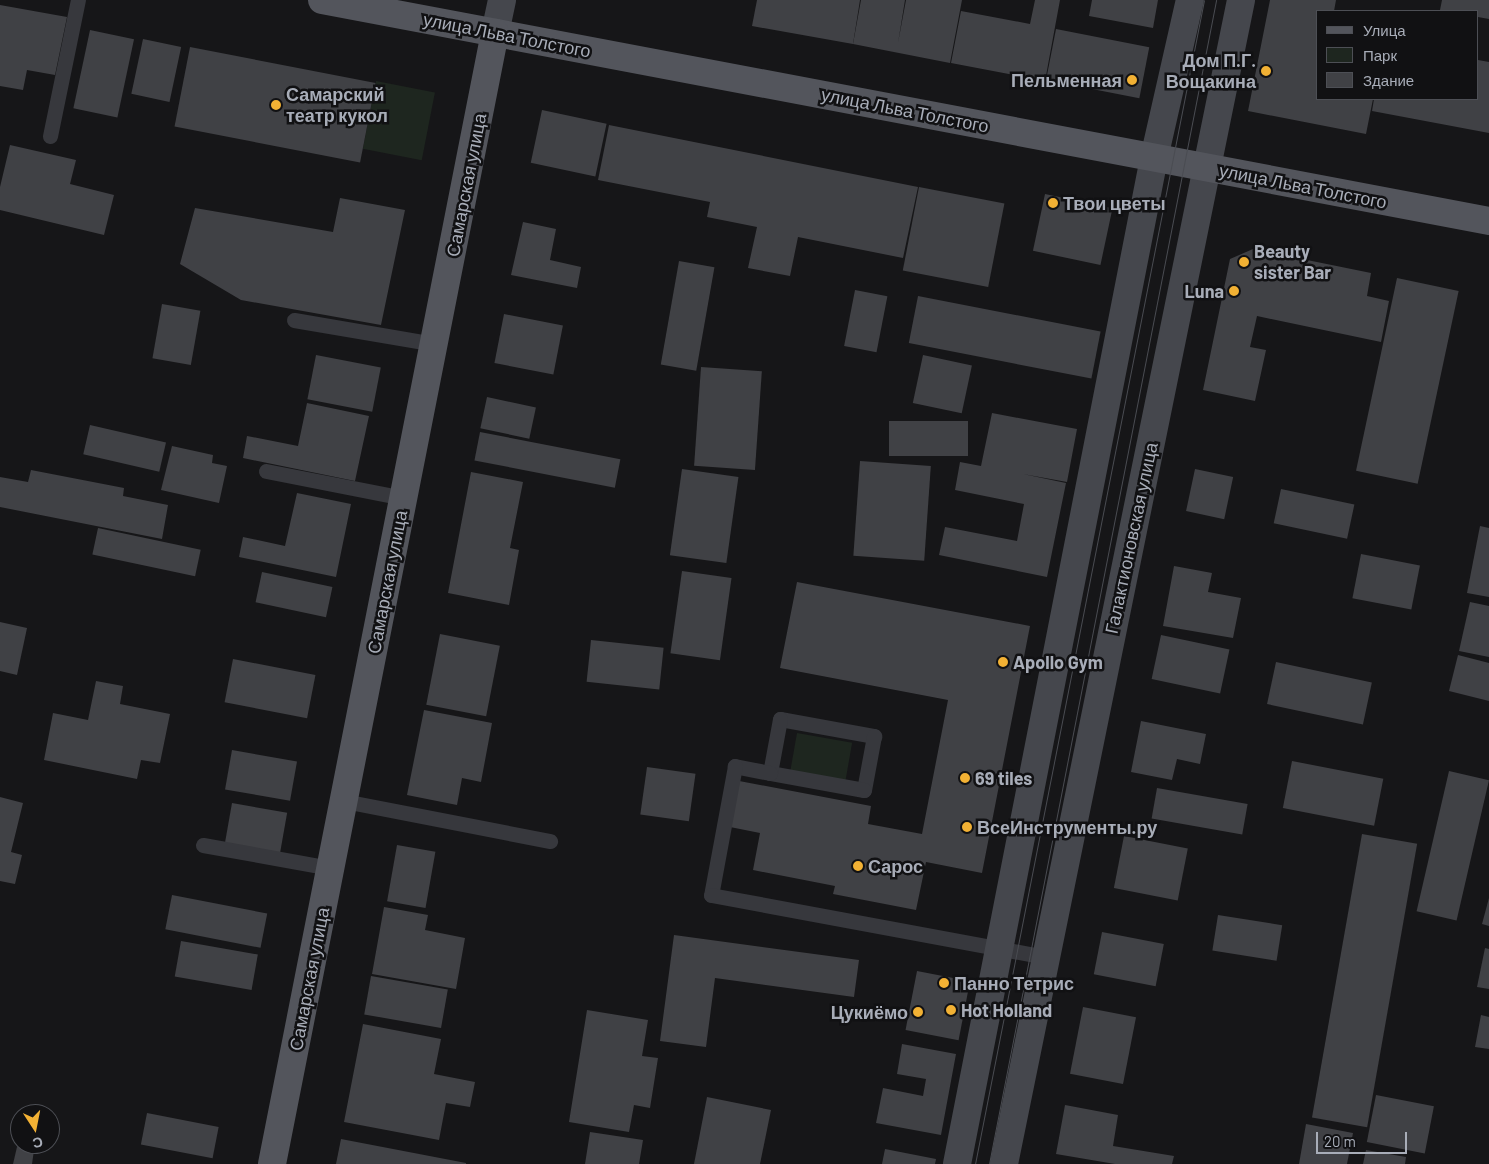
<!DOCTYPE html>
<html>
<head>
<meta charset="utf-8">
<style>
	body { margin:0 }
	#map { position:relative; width:1489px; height:1164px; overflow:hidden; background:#161618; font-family:Barlow,sans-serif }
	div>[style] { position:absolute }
	.green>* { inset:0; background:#1e261f; transform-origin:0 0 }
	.building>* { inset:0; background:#404145; transform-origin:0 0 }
	.lane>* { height:15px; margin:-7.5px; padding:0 7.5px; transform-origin:7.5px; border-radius:7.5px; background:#37383d }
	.secondary>* { height:28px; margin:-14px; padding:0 14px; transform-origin:14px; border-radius:14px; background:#45474d }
	.primary>* { height:28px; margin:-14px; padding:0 14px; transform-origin:14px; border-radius:14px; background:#53555c }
	.tram>* { height:1px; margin:-0.5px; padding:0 0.5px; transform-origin:0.5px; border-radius:0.5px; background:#4a4c52 }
	.dots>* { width:14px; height:14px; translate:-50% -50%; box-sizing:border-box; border:2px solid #111113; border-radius:50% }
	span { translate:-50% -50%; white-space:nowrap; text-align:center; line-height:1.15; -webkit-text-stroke:5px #111113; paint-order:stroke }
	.street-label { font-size:18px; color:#a8adb8 }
	.poi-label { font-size:18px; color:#a8adb8; font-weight:700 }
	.right { translate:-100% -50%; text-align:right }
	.left { translate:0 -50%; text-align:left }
	.legend { position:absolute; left:1316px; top:10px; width:162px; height:90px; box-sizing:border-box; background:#111113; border:1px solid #4d4f55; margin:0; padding:6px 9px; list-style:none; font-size:15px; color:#a8adb8 }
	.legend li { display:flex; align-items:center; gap:10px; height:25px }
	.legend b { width:25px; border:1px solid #4d4f55 }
	.north { position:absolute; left:10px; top:1104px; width:50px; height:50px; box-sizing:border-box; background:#111113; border:1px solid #4d4f55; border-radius:50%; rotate:169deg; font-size:14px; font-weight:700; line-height:20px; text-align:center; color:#a8adb8 }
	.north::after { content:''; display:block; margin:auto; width:18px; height:22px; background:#f2b134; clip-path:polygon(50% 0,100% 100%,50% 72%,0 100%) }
	.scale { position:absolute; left:1316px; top:1132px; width:91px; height:22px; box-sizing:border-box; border:2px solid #a8adb8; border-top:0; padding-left:6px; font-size:15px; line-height:18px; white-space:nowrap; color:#a8adb8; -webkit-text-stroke:4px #111113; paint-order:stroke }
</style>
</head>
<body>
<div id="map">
	<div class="green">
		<i style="left:376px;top:81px;width:60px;height:69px;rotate:11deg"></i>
		<i style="left:797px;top:733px;width:56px;height:38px;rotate:10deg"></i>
	</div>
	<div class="building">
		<i style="clip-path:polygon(860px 0,853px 44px,752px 26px,757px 0)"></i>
		<i style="clip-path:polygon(861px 0,905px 0,898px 43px,906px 0,962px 0,950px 63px,853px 44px)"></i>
		<i style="clip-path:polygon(1035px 0,1060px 0,1045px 81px,951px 63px,961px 11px,1030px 24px)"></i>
		<i style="clip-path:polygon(1092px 0,1158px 0,1153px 28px,1089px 16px)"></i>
		<i style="clip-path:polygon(1270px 0,1336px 0,1334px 11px,1318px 11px,1318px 99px,1373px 99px,1366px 134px,1248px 111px)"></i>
		<i style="clip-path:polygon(1442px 0,1489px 0,1489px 19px,1478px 17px,1478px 11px,1440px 10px)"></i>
		<i style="clip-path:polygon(0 5px,67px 17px,55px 75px,27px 70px,23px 90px,0 86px)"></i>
		<i style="left:1056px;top:29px;width:95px;height:52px;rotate:11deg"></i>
		<i style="left:90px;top:30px;width:45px;height:80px;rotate:12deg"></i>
		<i style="left:143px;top:39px;width:39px;height:56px;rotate:12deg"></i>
		<i style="left:190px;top:47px;width:189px;height:81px;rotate:11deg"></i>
		<i style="clip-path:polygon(1478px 60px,1489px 62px,1489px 133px,1372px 111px,1374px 99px,1478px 99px)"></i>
		<i style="left:542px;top:110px;width:66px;height:54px;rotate:12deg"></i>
		<i style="clip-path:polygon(609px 125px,918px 187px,903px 258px,798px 237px,790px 276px,748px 268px,757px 227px,707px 217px,710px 202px,598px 180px)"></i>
		<i style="clip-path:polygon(10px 145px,76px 160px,70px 184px,114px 195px,104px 235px,0 210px,0 187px)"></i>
		<i style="left:919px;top:187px;width:87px;height:85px;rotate:11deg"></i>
		<i style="left:1045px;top:194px;width:69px;height:58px;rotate:12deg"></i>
		<i style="clip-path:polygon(340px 198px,405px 210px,381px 325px,241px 300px,180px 264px,195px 208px,333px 232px)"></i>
		<i style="clip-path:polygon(523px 222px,556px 229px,550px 260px,581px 267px,577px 288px,511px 275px)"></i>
		<i style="clip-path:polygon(1253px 249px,1371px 273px,1367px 296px,1389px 301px,1381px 342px,1257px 316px,1250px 347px,1266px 350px,1255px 401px,1203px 390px,1230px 259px)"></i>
		<i style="left:679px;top:261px;width:36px;height:105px;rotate:10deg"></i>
		<i style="left:1397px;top:278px;width:63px;height:197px;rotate:12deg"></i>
		<i style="left:855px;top:290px;width:33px;height:57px;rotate:11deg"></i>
		<i style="left:918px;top:296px;width:186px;height:48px;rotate:11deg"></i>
		<i style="left:162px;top:304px;width:39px;height:55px;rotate:10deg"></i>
		<i style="left:504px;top:314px;width:60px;height:50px;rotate:11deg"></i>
		<i style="left:316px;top:355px;width:66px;height:45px;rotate:11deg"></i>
		<i style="left:923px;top:355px;width:50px;height:49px;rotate:12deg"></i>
		<i style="left:701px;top:367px;width:61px;height:99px;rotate:4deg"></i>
		<i style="left:487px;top:397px;width:50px;height:32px;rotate:12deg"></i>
		<i style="clip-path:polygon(307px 403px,369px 416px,355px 481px,243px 458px,247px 436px,298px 446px)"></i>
		<i style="clip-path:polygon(992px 413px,1077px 429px,1067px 482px,1023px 474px,1066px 483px,1047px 577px,939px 555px,945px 527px,1017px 541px,1024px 504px,955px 490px,960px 462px,981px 466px)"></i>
		<i style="left:889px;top:421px;width:79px;height:35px"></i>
		<i style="left:90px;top:425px;width:78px;height:30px;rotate:13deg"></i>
		<i style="left:480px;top:432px;width:143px;height:29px;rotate:11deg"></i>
		<i style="clip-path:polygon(172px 446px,213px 455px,212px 463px,227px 466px,219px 503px,161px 490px)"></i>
		<i style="left:860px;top:461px;width:71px;height:95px;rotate:4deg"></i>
		<i style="left:682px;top:469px;width:57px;height:87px;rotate:8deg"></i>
		<i style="left:1195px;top:469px;width:39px;height:43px;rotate:12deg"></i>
		<i style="clip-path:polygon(31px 470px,124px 488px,123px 496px,168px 505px,162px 539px,0 507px,0 477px,28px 482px)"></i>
		<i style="clip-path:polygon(471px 472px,523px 482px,510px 548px,519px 550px,509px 605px,448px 593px)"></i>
		<i style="left:1281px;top:489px;width:75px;height:35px;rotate:12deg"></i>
		<i style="clip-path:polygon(297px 493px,351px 504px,336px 577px,239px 557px,243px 537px,285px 546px)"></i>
		<i style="clip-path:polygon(1480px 526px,1489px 528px,1489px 597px,1467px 593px)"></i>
		<i style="left:98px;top:528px;width:105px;height:27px;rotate:12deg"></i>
		<i style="left:1361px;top:554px;width:60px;height:45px;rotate:11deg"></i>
		<i style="clip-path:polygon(1174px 566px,1212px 573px,1208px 592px,1241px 598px,1233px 638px,1163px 626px)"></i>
		<i style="left:682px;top:571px;width:50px;height:83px;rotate:8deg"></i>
		<i style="left:262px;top:572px;width:72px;height:31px;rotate:12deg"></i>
		<i style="clip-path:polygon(797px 582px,1030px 626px,982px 873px,926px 862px,916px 910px,833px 894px,835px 886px,753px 870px,760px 833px,725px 826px,734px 780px,871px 806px,868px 824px,922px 834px,948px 700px,780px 668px)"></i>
		<i style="clip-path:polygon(1470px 602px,1489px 606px,1489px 657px,1459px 651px)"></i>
		<i style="clip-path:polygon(0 622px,27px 628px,17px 675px,0 671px)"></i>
		<i style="left:440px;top:634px;width:61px;height:72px;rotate:11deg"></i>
		<i style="left:1161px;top:635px;width:70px;height:45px;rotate:12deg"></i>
		<i style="left:591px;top:640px;width:73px;height:42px;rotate:6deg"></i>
		<i style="clip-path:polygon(1458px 655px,1489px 663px,1489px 701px,1449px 691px)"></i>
		<i style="left:233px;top:659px;width:84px;height:44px;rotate:11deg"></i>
		<i style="left:1276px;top:662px;width:98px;height:43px;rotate:12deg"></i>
		<i style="clip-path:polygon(96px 681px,123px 686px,120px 704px,170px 714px,160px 763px,141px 760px,137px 779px,44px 760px,53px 713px,88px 720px)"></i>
		<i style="clip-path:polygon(424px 710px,492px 723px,481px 782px,462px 778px,457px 805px,407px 795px)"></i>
		<i style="clip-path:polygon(1141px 721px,1206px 734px,1200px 764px,1177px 759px,1172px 780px,1131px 772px)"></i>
		<i style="left:232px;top:750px;width:66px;height:40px;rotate:10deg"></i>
		<i style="left:1292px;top:761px;width:93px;height:48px;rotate:11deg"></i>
		<i style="left:647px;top:767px;width:49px;height:48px;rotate:8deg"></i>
		<i style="left:1449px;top:771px;width:41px;height:144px;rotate:13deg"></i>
		<i style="left:1157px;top:788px;width:92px;height:31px;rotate:10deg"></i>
		<i style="clip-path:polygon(0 797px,23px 803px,11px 852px,22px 855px,15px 884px,0 881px)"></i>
		<i style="left:232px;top:803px;width:56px;height:44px;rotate:10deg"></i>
		<i style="left:1362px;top:834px;width:56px;height:288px;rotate:10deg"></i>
		<i style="left:1124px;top:836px;width:65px;height:53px;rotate:11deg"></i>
		<i style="left:397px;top:845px;width:39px;height:57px;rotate:10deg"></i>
		<i style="left:172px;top:895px;width:97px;height:35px;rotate:11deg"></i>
		<i style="clip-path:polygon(1489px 898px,1489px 926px,1482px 924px)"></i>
		<i style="clip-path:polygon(384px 907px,428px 915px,425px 930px,465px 938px,456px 989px,372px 974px)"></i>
		<i style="left:1218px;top:915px;width:65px;height:36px;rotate:9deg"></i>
		<i style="left:1102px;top:932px;width:63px;height:43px;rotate:11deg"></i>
		<i style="clip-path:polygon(674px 935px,859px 960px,854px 997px,715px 978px,706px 1047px,660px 1041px)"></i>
		<i style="left:181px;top:941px;width:78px;height:36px;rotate:10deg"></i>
		<i style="clip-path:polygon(1485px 948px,1489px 949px,1489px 989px,1477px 987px)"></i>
		<i style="left:917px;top:971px;width:54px;height:60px;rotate:11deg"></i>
		<i style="left:371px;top:976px;width:78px;height:39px;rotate:10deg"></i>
		<i style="left:1083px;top:1007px;width:54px;height:68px;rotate:11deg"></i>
		<i style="clip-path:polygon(587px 1010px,648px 1020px,642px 1056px,658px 1058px,650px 1108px,634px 1105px,629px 1132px,569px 1122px)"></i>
		<i style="clip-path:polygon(1481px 1015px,1489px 1017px,1489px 1049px,1475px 1047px)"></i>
		<i style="clip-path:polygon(363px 1024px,441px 1039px,434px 1074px,475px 1082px,470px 1107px,446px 1103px,439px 1140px,344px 1122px)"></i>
		<i style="clip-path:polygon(902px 1044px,956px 1054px,941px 1135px,876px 1123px,883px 1088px,923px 1096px,926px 1079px,897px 1074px)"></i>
		<i style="left:1376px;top:1095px;width:59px;height:48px;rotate:11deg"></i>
		<i style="clip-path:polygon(707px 1097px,771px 1110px,760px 1164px,694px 1164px)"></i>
		<i style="clip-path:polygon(1065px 1105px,1118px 1115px,1113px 1146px,1174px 1156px,1172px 1164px,1115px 1164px,1056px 1154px)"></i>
		<i style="left:147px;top:1113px;width:73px;height:32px;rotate:11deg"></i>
		<i style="clip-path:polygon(1306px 1124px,1353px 1133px,1347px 1164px,1299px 1164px)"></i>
		<i style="clip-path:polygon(590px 1132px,643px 1140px,639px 1164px,585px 1164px)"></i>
		<i style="clip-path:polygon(341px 1139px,466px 1163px,466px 1164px,336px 1164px)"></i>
		<i style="clip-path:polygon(17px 1147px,34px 1150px,32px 1164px,13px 1164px)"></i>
		<i style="clip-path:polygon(885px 1149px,936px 1159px,935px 1164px,882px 1164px)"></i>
		<i style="clip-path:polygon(1366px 1150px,1406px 1157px,1405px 1164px,1363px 1164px)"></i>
	</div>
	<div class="lane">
		<i style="left:50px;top:136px;width:139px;rotate:-78.4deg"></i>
		<i style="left:294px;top:320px;width:142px;rotate:9.7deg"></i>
		<i style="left:266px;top:471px;width:141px;rotate:11.1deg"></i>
		<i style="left:780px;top:719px;width:96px;rotate:10.3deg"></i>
		<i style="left:874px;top:736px;width:55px;rotate:100.5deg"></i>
		<i style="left:864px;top:790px;width:96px;rotate:-169.7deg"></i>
		<i style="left:770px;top:773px;width:55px;rotate:-79.5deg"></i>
		<i style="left:770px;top:773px;width:36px;rotate:-169deg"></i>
		<i style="left:735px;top:766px;width:131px;rotate:100.5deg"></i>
		<i style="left:711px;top:895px;width:341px;rotate:10.5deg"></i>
		<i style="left:344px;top:801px;width:210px;rotate:11deg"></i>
		<i style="left:203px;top:845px;width:130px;rotate:10.2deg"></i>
	</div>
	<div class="secondary">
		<i style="left:495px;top:33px;width:34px;rotate:-78deg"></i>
		<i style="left:957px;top:1164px;width:1025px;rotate:-78.92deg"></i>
		<i style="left:1154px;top:158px;width:162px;rotate:-77.2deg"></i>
		<i style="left:1004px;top:1164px;width:1188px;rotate:-78.49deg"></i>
	</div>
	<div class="primary">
		<i style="left:322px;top:0;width:1188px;rotate:10.72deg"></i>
		<i style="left:272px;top:1164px;width:1153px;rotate:-78.85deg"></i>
	</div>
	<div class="tram">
		<i style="left:975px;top:1164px;width:1186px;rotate:-78.87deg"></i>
		<i style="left:989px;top:1164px;width:1186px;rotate:-78.96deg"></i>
	</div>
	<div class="dots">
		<i style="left:1266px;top:71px;background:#f2b134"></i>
		<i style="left:1132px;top:80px;background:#f2b134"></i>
		<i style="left:276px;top:105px;background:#f2b134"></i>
		<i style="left:1053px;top:203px;background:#f2b134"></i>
		<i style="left:1244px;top:262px;background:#f2b134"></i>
		<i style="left:1234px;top:291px;background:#f2b134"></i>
		<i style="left:1003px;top:662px;background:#f2b134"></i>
		<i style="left:965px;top:778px;background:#f2b134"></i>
		<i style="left:967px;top:827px;background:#f2b134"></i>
		<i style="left:858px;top:866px;background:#f2b134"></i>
		<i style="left:944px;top:983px;background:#f2b134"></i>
		<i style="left:951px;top:1010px;background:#f2b134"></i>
		<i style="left:918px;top:1012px;background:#f2b134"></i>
	</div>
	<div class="street-label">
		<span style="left:507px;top:35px;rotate:11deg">улица Льва Толстого</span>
		<span style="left:905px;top:110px;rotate:11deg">улица Льва Толстого</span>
		<span style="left:466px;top:185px;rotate:-79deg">Самарская улица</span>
		<span style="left:1303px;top:186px;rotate:11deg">улица Льва Толстого</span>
		<span style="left:1131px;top:538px;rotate:-78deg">Галактионовская улица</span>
		<span style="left:387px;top:582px;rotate:-79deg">Самарская улица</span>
		<span style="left:309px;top:979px;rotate:-79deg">Самарская улица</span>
	</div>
	<div class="poi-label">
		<span class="right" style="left:1256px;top:71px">Дом П.Г.<br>Вощакина</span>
		<span class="right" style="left:1122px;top:80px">Пельменная</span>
		<span class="left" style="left:286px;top:105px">Самарский<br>театр кукол</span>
		<span class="left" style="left:1063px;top:203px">Твои цветы</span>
		<span class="left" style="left:1254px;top:262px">Beauty<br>sister Bar</span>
		<span class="right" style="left:1224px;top:291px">Luna</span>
		<span class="left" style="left:1013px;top:662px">Apollo Gym</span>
		<span class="left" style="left:975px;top:778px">69 tiles</span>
		<span class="left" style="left:977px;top:827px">ВсеИнструменты.ру</span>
		<span class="left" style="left:868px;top:866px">Сарос</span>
		<span class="left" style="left:954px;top:983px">Панно Тетрис</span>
		<span class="left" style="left:961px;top:1010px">Hot Holland</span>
		<span class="right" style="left:908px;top:1012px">Цукиёмо</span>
	</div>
	<ul class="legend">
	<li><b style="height:6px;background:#53555c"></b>Улица</li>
	<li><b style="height:14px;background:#1e261f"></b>Парк</li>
	<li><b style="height:14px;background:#404145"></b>Здание</li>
	</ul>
	<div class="north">С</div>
	<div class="scale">20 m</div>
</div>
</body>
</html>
